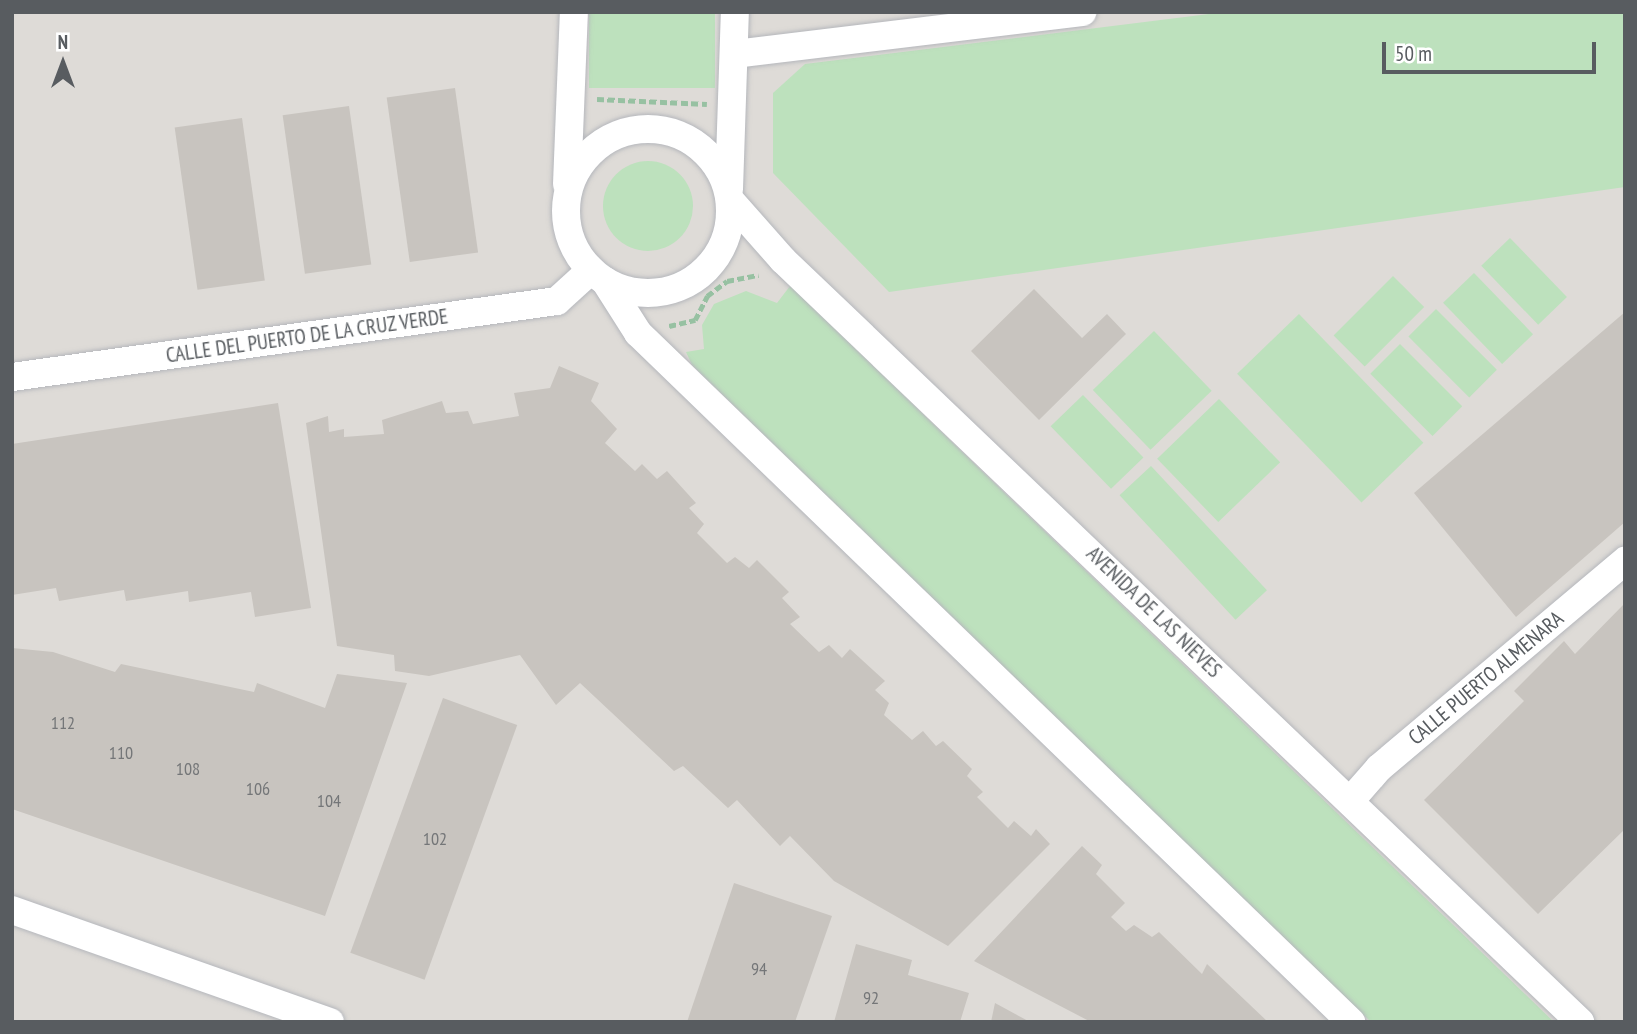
<!DOCTYPE html>
<html>
<head>
<meta charset="utf-8">
<style>
	body { margin:0 }
	#map { position:relative; width:1637px; height:1034px; overflow:hidden; background:#eae8df; font-family:"PT Sans Narrow",sans-serif }
	div>[style] { position:absolute }
	.industrial>* { inset:0; background:#dedbd7; transform-origin:0 0 }
	.green>* { inset:0; background:#bde1bd; transform-origin:0 0 }
	.round { border-radius:50% }
	.building>* { inset:0; background:#c8c4bf; transform-origin:0 0 }
	.path>* { height:4.5px; margin-top:-2.25px; transform-origin:0; background:repeating-linear-gradient(90deg,#97c1a2 0 7px,transparent 0 10.5px) }
	.roads { filter:drop-shadow(0 0 2px #b5b7bc) drop-shadow(0 0 2px #b5b7bc) }
	.street>* { height:28px; margin:-14px; padding:0 14px; transform-origin:14px; border-radius:14px; background:#fff }
	.street>.ring { margin:-14px; padding:0; box-sizing:content-box; background:none; border:28px solid #fff; border-radius:50% }
	span { translate:-50% -50%; white-space:nowrap; text-align:center; line-height:1.15; -webkit-text-stroke:5px #fff; paint-order:stroke }
	.number-label { font-size:18px; color:#747678 }
	.number-label span { -webkit-text-stroke-width:0 }
	.street-label { font-size:21px; color:#585c60 }
	.frame { position:absolute; inset:0; border:14px solid #585c60; pointer-events:none }
	.north { position:absolute; left:28px; top:28px; width:70px; height:70px; -webkit-text-stroke:5px #fff; paint-order:stroke; rotate:0deg; font-size:19px; font-weight:700; line-height:28px; text-align:center; color:#585c60 }
	.north::after { content:''; display:block; margin:auto; width:24px; height:32px; background:#585c60; clip-path:polygon(50% 0,100% 100%,50% 72%,0 100%) }
	.scale { position:absolute; left:1382px; top:42px; width:214px; height:32px; box-sizing:border-box; border:4px solid #585c60; border-top:0; padding-left:9px; font-size:21px; line-height:24px; white-space:nowrap; color:#585c60; -webkit-text-stroke:5px #fff; paint-order:stroke }
</style>
</head>
<body>
<div id="map">
	<div class="industrial">
		<i style="left:12px;top:12px;width:1613px;height:1010px"></i>
	</div>
	<div class="green">
		<i style="left:589px;top:12px;width:126px;height:76px"></i>
		<i style="clip-path:polygon(1225px 12px,1625px 12px,1625px 187px,889px 292px,773px 173px,773px 93px,805px 64px)"></i>
		<i class="round" style="left:603px;top:161px;width:90px;height:90px"></i>
		<i style="left:1510px;top:238px;width:82px;height:40px;rotate:46deg"></i>
		<i style="left:1474px;top:273px;width:85px;height:43px;rotate:46deg"></i>
		<i style="left:1393px;top:276px;width:44px;height:84px;rotate:45deg"></i>
		<i style="clip-path:polygon(790px 286px,1554px 1022px,1371px 1022px,692px 365px,686px 352px,704px 349px,702px 325px,714px 304px,746px 291px,777px 303px)"></i>
		<i style="left:1436px;top:309px;width:86px;height:39px;rotate:45deg"></i>
		<i style="left:1299px;top:314px;width:179px;height:86px;rotate:46deg"></i>
		<i style="left:1154px;top:331px;width:83px;height:85px;rotate:46deg"></i>
		<i style="left:1400px;top:344px;width:88px;height:42px;rotate:45deg"></i>
		<i style="left:1083px;top:395px;width:87px;height:45px;rotate:46deg"></i>
		<i style="left:1219px;top:399px;width:88px;height:86px;rotate:46deg"></i>
		<i style="left:1151px;top:466px;width:170px;height:43px;rotate:47deg"></i>
	</div>
	<div class="building">
		<i style="left:455px;top:88px;width:166px;height:69px;rotate:82deg"></i>
		<i style="left:349px;top:106px;width:160px;height:67px;rotate:82deg"></i>
		<i style="left:242px;top:118px;width:164px;height:68px;rotate:82deg"></i>
		<i style="clip-path:polygon(1034px 289px,1082px 338px,1107px 314px,1126px 334px,1039px 420px,971px 351px)"></i>
		<i style="clip-path:polygon(1625px 312px,1625px 522px,1516px 617px,1414px 493px)"></i>
		<i style="clip-path:polygon(559px 366px,599px 383px,591px 401px,617px 429px,605px 443px,635px 471px,642px 464px,657px 479px,667px 471px,696px 503px,689px 508px,704px 524px,697px 533px,727px 563px,735px 557px,749px 568px,757px 560px,789px 592px,782px 598px,800px 617px,790px 624px,819px 652px,829px 645px,842px 658px,850px 649px,885px 681px,875px 690px,889px 703px,884px 715px,912px 740px,923px 731px,936px 746px,943px 741px,972px 769px,967px 776px,983px 792px,977px 797px,1008px 828px,1014px 821px,1031px 836px,1036px 829px,1050px 844px,948px 946px,834px 881px,790px 836px,780px 846px,737px 800px,728px 808px,683px 766px,674px 771px,580px 683px,556px 705px,520px 655px,429px 676px,395px 671px,394px 655px,337px 646px,306px 423px,328px 416px,329px 432px,344px 429px,344px 437px,384px 434px,382px 420px,442px 401px,446px 413px,468px 411px,473px 424px,519px 416px,514px 393px,550px 388px)"></i>
		<i style="clip-path:polygon(278px 403px,311px 608px,255px 617px,251px 592px,189px 602px,188px 591px,126px 601px,124px 590px,59px 601px,56px 588px,12px 595px,12px 444px)"></i>
		<i style="clip-path:polygon(1625px 603px,1625px 829px,1538px 914px,1424px 800px,1524px 701px,1514px 691px,1564px 641px,1575px 654px)"></i>
		<i style="clip-path:polygon(12px 648px,53px 652px,115px 672px,121px 664px,254px 692px,257px 683px,325px 708px,337px 674px,407px 683px,325px 916px,12px 809px)"></i>
		<i style="left:443px;top:698px;width:79px;height:271px;rotate:20deg"></i>
		<i style="clip-path:polygon(1082px 846px,1102px 865px,1096px 874px,1125px 903px,1111px 917px,1126px 931px,1134px 925px,1152px 937px,1159px 932px,1202px 974px,1207px 964px,1268px 1022px,1091px 1022px,974px 961px)"></i>
		<i style="clip-path:polygon(734px 883px,832px 916px,795px 1022px,687px 1022px)"></i>
		<i style="clip-path:polygon(856px 944px,912px 960px,908px 975px,969px 993px,960px 1022px,834px 1022px)"></i>
		<i style="clip-path:polygon(995px 1003px,1030px 1022px,991px 1022px)"></i>
	</div>
	<div class="path">
		<i style="left:597px;top:99px;width:110px;rotate:2.6deg"></i>
		<i style="left:669px;top:326px;width:27px;rotate:-13deg"></i>
		<i style="left:695px;top:320px;width:27px;rotate:-63deg"></i>
		<i style="left:707px;top:296px;width:25px;rotate:-37deg"></i>
		<i style="left:727px;top:281px;width:32px;rotate:-11deg"></i>
	</div>
	<div class="roads">
		<div class="street">
			<i style="left:735px;top:54px;width:350px;rotate:-6.9deg"></i>
			<i class="ring" style="left:566px;top:129px;width:136px;height:136px"></i>
			<i style="left:567px;top:184px;width:172px;rotate:-87.7deg"></i>
			<i style="left:729px;top:189px;width:177px;rotate:-88.1deg"></i>
			<i style="left:730px;top:200px;width:80px;rotate:48.5deg"></i>
			<i style="left:783px;top:260px;width:1103px;rotate:43.71deg"></i>
			<i style="left:605px;top:281px;width:62px;rotate:57.6deg"></i>
			<i style="left:638px;top:333px;width:992px;rotate:44.02deg"></i>
			<i style="left:12px;top:377px;width:550px;rotate:-7.94deg"></i>
			<i style="left:557px;top:301px;width:46px;rotate:-42.4deg"></i>
			<i style="left:1351px;top:800px;width:43px;rotate:-48.8deg"></i>
			<i style="left:1379px;top:768px;width:322px;rotate:-40.1deg"></i>
			<i style="left:12px;top:910px;width:337px;rotate:19.4deg"></i>
		</div>
	</div>
	<div class="number-label">
		<span style="left:63px;top:723px">112</span>
		<span style="left:121px;top:753px">110</span>
		<span style="left:188px;top:769px">108</span>
		<span style="left:258px;top:789px">106</span>
		<span style="left:329px;top:801px">104</span>
		<span style="left:435px;top:839px">102</span>
		<span style="left:759px;top:969px">94</span>
		<span style="left:871px;top:998px">92</span>
	</div>
	<div class="street-label">
		<span style="left:307px;top:336px;rotate:-8deg">CALLE DEL PUERTO DE LA CRUZ VERDE</span>
		<span style="left:1154px;top:612px;rotate:44deg">AVENIDA DE LAS NIEVES</span>
		<span style="left:1486px;top:678px;rotate:-40deg">CALLE PUERTO ALMENARA</span>
	</div>
	<div class="frame"></div>
	<div class="north">N</div>
	<div class="scale">50 m</div>
</div>
</body>
</html>
